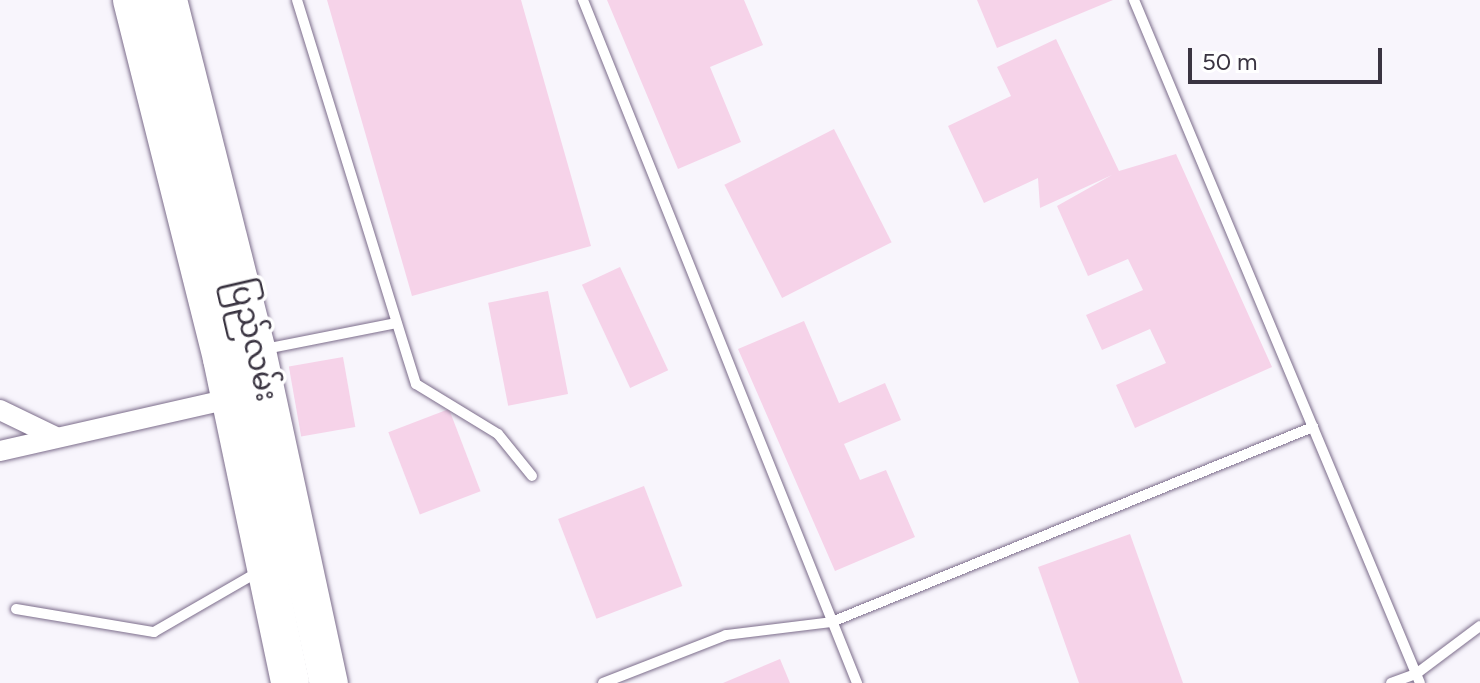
<!DOCTYPE html>
<html>
<head>
<meta charset="utf-8">
<style>
	body { margin:0 }
	#map { position:relative; width:1480px; height:683px; overflow:hidden; background:#f8f5fc; font-family:Figtree,"Noto Sans Myanmar",sans-serif }
	div>[style] { position:absolute }
	.building>* { inset:0; background:#f6d3e9; transform-origin:0 0 }
	.roads { filter:drop-shadow(0 0 2px #7c6d8b) drop-shadow(0 0 2px #7c6d8b) }
	.lane>* { height:10px; margin:-5px; padding:0 5px; transform-origin:5px; border-radius:5px; background:#fff }
	.street>* { height:20px; margin:-10px; padding:0 10px; transform-origin:10px; border-radius:10px; background:#fff }
	.highway>* { height:38px; margin:-19px; padding:0 19px; transform-origin:19px; border-radius:19px; background:#fff }
	span { translate:-50% -50%; white-space:nowrap; text-align:center; line-height:1.15; -webkit-text-stroke:7px #fff; paint-order:stroke }
	.street-label { font-size:30px; color:#3a3441 }
	.scale { position:absolute; left:1188px; top:48px; width:194px; height:36px; box-sizing:border-box; border:4px solid #3a3441; border-top:0; padding-left:10px; font-size:24px; line-height:28px; white-space:nowrap; color:#3a3441; -webkit-text-stroke:6px #fff; paint-order:stroke }
</style>
</head>
<body>
<div id="map">
	<div class="building">
		<i style="clip-path:polygon(327px 0,521px 0,591px 246px,412px 296px)"></i>
		<i style="clip-path:polygon(607px 0,744px 0,763px 45px,710px 67px,741px 142px,678px 169px)"></i>
		<i style="clip-path:polygon(977px 0,1113px 0,997px 48px)"></i>
		<i style="clip-path:polygon(1056px 39px,1119px 171px,1176px 154px,1272px 367px,1135px 428px,1116px 385px,1166px 363px,1150px 329px,1102px 350px,1086px 315px,1143px 290px,1128px 259px,1088px 276px,1057px 206px,1112px 175px,1040px 208px,1038px 178px,984px 203px,948px 126px,1011px 96px,997px 67px)"></i>
		<i style="left:834px;top:129px;width:127px;height:123px;rotate:63deg"></i>
		<i style="left:620px;top:267px;width:114px;height:42px;rotate:65deg"></i>
		<i style="left:548px;top:291px;width:105px;height:61px;rotate:79deg"></i>
		<i style="clip-path:polygon(804px 321px,839px 403px,885px 383px,901px 420px,844px 444px,860px 480px,886px 470px,915px 537px,835px 571px,738px 349px)"></i>
		<i style="left:343px;top:357px;width:71px;height:55px;rotate:80deg"></i>
		<i style="left:449px;top:409px;width:88px;height:65px;rotate:69deg"></i>
		<i style="left:644px;top:486px;width:107px;height:92px;rotate:69deg"></i>
		<i style="clip-path:polygon(1130px 534px,1183px 683px,1079px 683px,1038px 567px)"></i>
		<i style="clip-path:polygon(780px 659px,790px 683px,723px 683px)"></i>
	</div>
	<div class="roads">
		<div class="lane">
			<i style="left:297px;top:0;width:402px;rotate:72.8deg"></i>
			<i style="left:416px;top:384px;width:96px;rotate:31.4deg"></i>
			<i style="left:498px;top:434px;width:54px;rotate:51deg"></i>
			<i style="left:583px;top:0;width:736px;rotate:68.14deg"></i>
			<i style="left:1134px;top:0;width:740px;rotate:67.28deg"></i>
			<i style="left:265px;top:349px;width:134px;rotate:-11.2deg"></i>
			<i style="left:16px;top:609px;width:140px;rotate:9.5deg"></i>
			<i style="left:154px;top:632px;width:120px;rotate:-30deg"></i>
			<i style="left:834px;top:621px;width:517px;rotate:-22.05deg"></i>
			<i style="left:603px;top:683px;width:132px;rotate:-21.3deg"></i>
			<i style="left:726px;top:635px;width:107px;rotate:-7deg"></i>
			<i style="left:1391px;top:683px;width:27px;rotate:-20deg"></i>
			<i style="left:1416px;top:674px;width:80px;rotate:-36.9deg"></i>
		</div>
		<div class="street">
			<i style="left:0;top:410px;width:62px;rotate:25.7deg"></i>
			<i style="left:0;top:451px;width:244px;rotate:-12.8deg"></i>
		</div>
		<div class="highway">
			<i style="left:132px;top:0;width:370px;rotate:75.9deg"></i>
			<i style="left:222px;top:359px;width:331px;rotate:78.1deg"></i>
			<i style="left:168px;top:0;width:362px;rotate:75.8deg"></i>
			<i style="left:257px;top:351px;width:340px;rotate:77.8deg"></i>
		</div>
	</div>
	<div class="street-label">
		<span style="left:253px;top:340px;rotate:77deg">ပြည်လမ်း</span>
	</div>
	<div class="scale">50 m</div>
</div>
</body>
</html>
